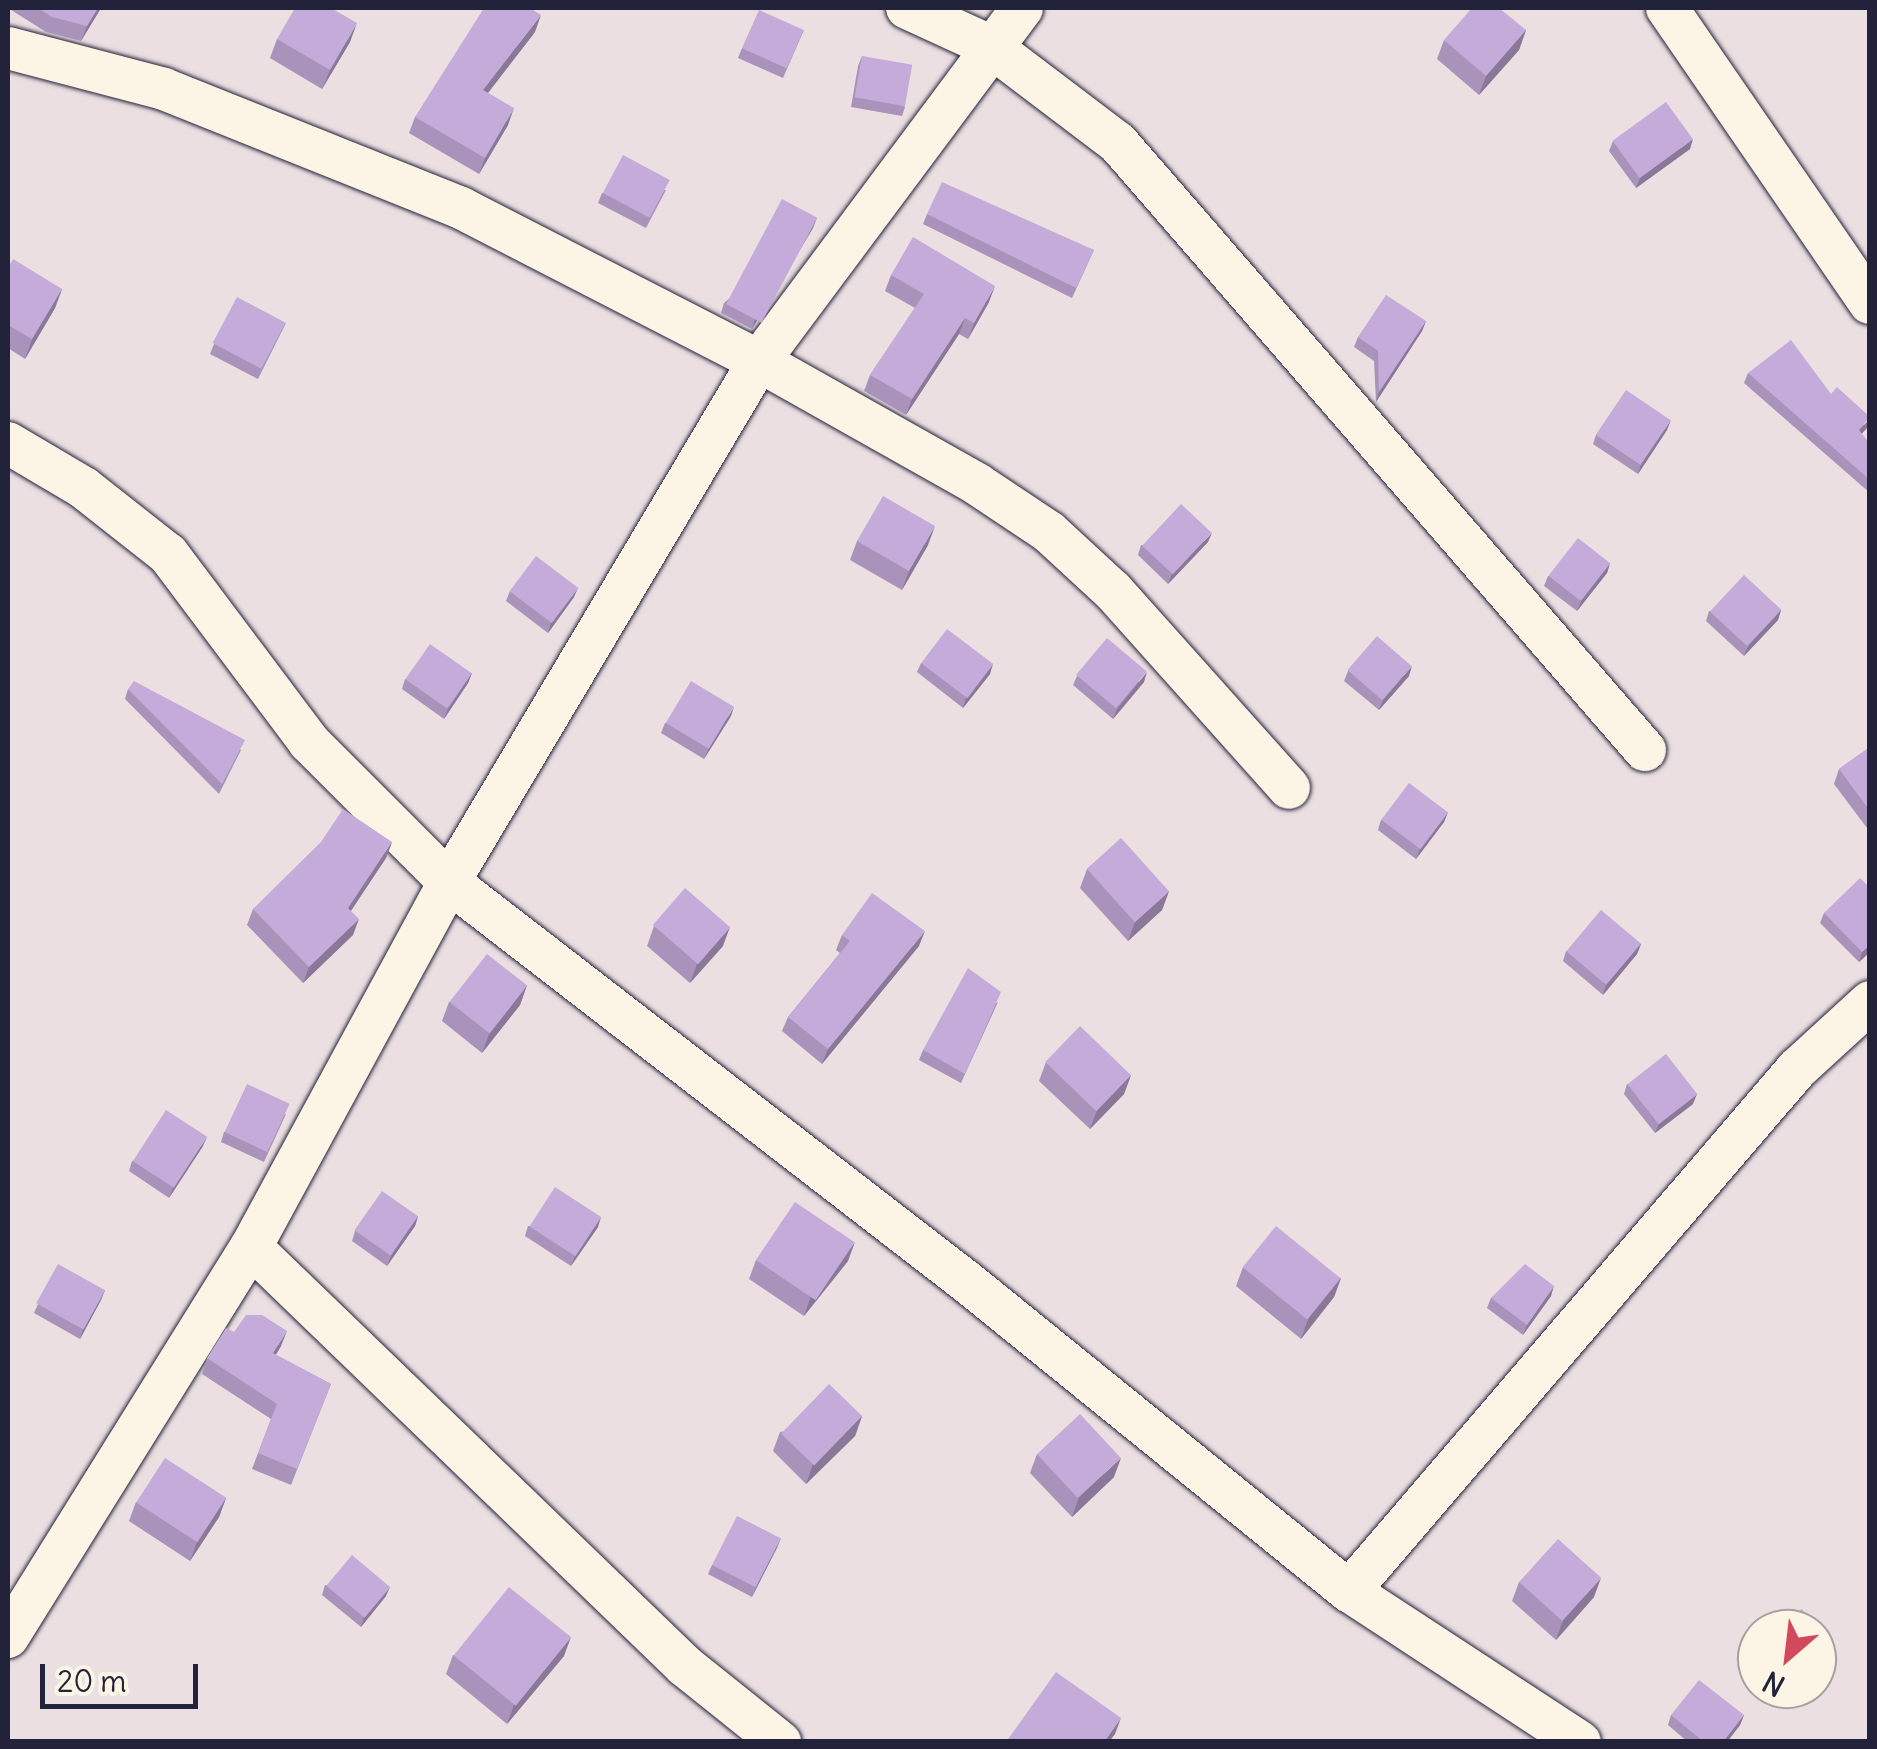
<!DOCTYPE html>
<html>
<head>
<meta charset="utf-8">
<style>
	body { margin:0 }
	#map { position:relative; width:1877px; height:1749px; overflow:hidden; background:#ebdfe1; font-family:Delius,sans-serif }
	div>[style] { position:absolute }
	.roads { filter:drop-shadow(0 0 2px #22223b) drop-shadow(0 0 2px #22223b) }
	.street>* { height:42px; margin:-21px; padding:0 21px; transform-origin:21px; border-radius:21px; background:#fcf5e5 }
	.wall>* { inset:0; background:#a993bb }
	.shaded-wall>* { inset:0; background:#897898 }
	.building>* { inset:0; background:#c4abd9; transform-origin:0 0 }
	span { translate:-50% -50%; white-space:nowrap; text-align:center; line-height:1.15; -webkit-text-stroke:9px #fcf5e5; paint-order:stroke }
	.frame { position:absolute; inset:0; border:10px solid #22223b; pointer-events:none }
	.north { position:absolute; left:1737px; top:1609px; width:100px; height:100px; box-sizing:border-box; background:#fcf5e5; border:2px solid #a5a1a1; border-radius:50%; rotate:208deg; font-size:28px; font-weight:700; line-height:40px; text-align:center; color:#22223b }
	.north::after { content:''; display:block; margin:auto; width:35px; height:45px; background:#d1495b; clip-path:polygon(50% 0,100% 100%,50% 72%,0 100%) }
	.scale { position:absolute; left:40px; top:1664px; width:158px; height:45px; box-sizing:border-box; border:5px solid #22223b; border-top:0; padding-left:12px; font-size:30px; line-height:35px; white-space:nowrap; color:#22223b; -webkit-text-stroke:8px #fcf5e5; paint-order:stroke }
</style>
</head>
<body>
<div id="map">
	<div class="roads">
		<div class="street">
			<i style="left:907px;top:8px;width:91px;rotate:24.6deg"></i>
			<i style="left:990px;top:46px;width:161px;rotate:37.2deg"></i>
			<i style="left:1118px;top:143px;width:804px;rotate:49.04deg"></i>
			<i style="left:1667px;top:8px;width:358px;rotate:55.5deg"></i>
			<i style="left:8px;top:48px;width:161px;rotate:14.7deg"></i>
			<i style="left:164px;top:89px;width:320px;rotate:21.8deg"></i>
			<i style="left:461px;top:208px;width:335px;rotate:27.2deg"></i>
			<i style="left:759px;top:361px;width:250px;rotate:29.4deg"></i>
			<i style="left:977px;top:484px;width:87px;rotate:33.7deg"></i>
			<i style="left:1049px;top:532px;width:87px;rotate:42.7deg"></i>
			<i style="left:1113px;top:591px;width:264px;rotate:48.2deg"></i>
			<i style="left:8px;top:443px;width:88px;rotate:30.6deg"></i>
			<i style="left:84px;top:488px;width:107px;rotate:38.2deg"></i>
			<i style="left:168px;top:554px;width:235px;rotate:53.1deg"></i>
			<i style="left:309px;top:742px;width:198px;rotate:45deg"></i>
			<i style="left:449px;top:882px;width:654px;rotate:37.68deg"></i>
			<i style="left:967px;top:1282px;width:491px;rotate:39deg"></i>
			<i style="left:1349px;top:1591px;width:276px;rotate:33.2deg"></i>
			<i style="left:251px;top:1247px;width:603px;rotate:43.99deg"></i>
			<i style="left:685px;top:1666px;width:122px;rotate:38.7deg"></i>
			<i style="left:1349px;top:1591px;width:688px;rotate:-49.36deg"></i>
			<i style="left:1797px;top:1069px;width:99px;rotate:-42.5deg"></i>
			<i style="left:8px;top:1637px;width:460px;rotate:-58.1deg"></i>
			<i style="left:251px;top:1247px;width:415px;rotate:-61.5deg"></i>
			<i style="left:449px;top:882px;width:606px;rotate:-59.25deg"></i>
			<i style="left:759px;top:361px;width:440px;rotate:-53.3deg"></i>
		</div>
	</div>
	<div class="wall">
		<i style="clip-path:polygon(8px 8px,101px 8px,81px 41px,46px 32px)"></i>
		<i style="clip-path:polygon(804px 30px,783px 78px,738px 58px,742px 48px)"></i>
		<i style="clip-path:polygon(1526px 30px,1519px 50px,1479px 95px,1437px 59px,1444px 40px)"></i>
		<i style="clip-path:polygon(535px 32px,488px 93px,508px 125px,479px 174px,409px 133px,415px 117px)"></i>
		<i style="clip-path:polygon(277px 39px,350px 42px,322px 89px,270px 58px)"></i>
		<i style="clip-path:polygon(862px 56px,905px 107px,902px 116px,851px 107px,858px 66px)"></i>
		<i style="clip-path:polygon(1613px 141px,1690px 149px,1636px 188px,1609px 151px)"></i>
		<i style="clip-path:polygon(666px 190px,646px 228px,598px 203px,602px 193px)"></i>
		<i style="clip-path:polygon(927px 214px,1094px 250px,1072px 298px,923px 224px)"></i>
		<i style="clip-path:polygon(813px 228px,752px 329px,721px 313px,724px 303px)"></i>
		<i style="clip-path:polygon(8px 268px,62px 289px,55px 308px,25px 359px,8px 348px)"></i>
		<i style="clip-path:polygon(891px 275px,989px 302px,968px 339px,959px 334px,906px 415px,864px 391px,870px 375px,915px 308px,885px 291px)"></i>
		<i style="clip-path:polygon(1426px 321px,1422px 331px,1376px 402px,1374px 361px,1354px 347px,1358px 337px)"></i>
		<i style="clip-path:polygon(286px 323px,258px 379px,210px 354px,214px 344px)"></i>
		<i style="clip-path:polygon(1748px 373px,1831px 394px,1867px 428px,1861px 434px,1870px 444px,1870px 493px,1744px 383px)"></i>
		<i style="clip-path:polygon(1667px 430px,1638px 474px,1593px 444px,1596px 435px)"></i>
		<i style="clip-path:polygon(857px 541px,928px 545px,902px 590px,850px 560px)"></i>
		<i style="clip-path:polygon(1208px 542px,1168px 584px,1138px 555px,1141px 545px)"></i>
		<i style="clip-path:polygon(1610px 563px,1607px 573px,1577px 611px,1544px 586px,1548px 576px)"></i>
		<i style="clip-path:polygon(510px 591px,574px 597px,548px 633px,506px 601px)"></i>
		<i style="clip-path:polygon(1781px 610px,1778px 620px,1744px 656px,1706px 621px,1709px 611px)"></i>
		<i style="clip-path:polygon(921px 663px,990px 674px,963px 708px,917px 672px)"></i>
		<i style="clip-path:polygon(1348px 671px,1409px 676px,1379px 710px,1344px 681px)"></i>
		<i style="clip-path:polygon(472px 673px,468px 683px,444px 719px,402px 689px,405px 679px)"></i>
		<i style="clip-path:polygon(1077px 676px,1144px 682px,1113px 719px,1073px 685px)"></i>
		<i style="clip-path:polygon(128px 689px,241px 750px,219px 794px,125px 699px)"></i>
		<i style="clip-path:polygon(731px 716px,704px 759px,661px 733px,665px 723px)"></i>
		<i style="clip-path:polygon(1870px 747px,1870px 832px,1834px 784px,1839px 769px)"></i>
		<i style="clip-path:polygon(1448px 812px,1444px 822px,1416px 859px,1378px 830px,1381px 820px)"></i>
		<i style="clip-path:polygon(392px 842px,386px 858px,351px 911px,353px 935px,303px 983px,247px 925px,253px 909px)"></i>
		<i style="clip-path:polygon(1087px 869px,1169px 891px,1162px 910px,1128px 941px,1080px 888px)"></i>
		<i style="clip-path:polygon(1870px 888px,1870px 952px,1859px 962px,1820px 923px,1824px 913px)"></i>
		<i style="clip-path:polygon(654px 926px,723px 946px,690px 983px,647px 946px)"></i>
		<i style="clip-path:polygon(842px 935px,919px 946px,822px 1064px,782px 1031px,788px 1017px,840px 953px,836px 950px)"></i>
		<i style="clip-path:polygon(1641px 944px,1637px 954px,1603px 995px,1563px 961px,1566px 951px)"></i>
		<i style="clip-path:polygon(527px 985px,520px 1005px,482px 1053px,442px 1021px,449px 1002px)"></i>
		<i style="clip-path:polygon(998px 1002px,961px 1083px,919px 1060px,923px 1050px)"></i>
		<i style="clip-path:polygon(1046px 1062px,1131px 1075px,1124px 1094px,1090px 1129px,1039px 1081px)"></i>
		<i style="clip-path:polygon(1627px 1084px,1693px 1104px,1655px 1133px,1624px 1094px)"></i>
		<i style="clip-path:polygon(286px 1114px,264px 1162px,221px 1142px,224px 1132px)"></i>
		<i style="clip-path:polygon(203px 1146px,169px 1198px,129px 1171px,132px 1161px)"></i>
		<i style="clip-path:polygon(418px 1216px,415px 1226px,387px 1266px,352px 1241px,355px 1231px)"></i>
		<i style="clip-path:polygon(528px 1226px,598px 1227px,571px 1266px,525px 1236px)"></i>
		<i style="clip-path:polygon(756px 1260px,848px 1261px,804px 1316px,749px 1279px)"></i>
		<i style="clip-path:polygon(1243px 1267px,1341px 1278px,1334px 1297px,1301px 1339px,1236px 1286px)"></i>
		<i style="clip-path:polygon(105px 1290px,101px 1300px,80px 1339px,34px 1313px,38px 1304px)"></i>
		<i style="clip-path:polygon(1551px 1296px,1523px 1335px,1487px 1308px,1491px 1298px)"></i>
		<i style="clip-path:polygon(234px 1332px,281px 1346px,276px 1355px,331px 1384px,291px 1485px,252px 1469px,271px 1419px,202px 1374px,207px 1358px)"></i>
		<i style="clip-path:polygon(862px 1416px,855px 1436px,806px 1484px,773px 1451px,780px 1432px)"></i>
		<i style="clip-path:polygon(1037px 1454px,1114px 1477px,1072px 1517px,1030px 1473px)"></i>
		<i style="clip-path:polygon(226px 1498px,219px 1517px,190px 1561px,129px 1521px,136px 1502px)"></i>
		<i style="clip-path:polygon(781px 1538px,752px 1597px,708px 1574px,712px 1565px)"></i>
		<i style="clip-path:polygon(1519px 1582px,1594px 1597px,1556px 1640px,1512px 1601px)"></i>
		<i style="clip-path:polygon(325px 1585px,386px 1596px,361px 1627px,322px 1595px)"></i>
		<i style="clip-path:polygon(453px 1655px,564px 1656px,507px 1724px,446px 1674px)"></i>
		<i style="clip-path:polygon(1671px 1715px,1744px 1715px,1740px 1725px,1727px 1742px,1688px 1742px,1668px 1725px)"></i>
	</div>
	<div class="shaded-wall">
		<i style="clip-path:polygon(98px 8px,101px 8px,81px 41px,87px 26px)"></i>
		<i style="clip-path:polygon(541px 15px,535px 32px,477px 107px,483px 90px)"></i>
		<i style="clip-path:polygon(357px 23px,350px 42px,322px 89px,330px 70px)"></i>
		<i style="clip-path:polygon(1526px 30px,1519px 50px,1479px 95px,1486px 76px)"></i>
		<i style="clip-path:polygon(514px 108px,508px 125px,479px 174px,485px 158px)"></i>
		<i style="clip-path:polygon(1693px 139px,1690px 149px,1636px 188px,1640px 178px)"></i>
		<i style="clip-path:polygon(817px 218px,813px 228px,752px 329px,755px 319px)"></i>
		<i style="clip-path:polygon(995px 286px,989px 302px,968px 339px,974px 323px)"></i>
		<i style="clip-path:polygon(62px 289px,55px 308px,25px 359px,32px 339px)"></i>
		<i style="clip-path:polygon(965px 318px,959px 334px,906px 415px,912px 399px)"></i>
		<i style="clip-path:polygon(1426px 321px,1422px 331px,1376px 402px,1379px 392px)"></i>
		<i style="clip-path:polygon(1870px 419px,1867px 428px,1856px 440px,1859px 430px)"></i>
		<i style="clip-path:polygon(1671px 420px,1667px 430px,1638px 474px,1641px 464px)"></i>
		<i style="clip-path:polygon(935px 526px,928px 545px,902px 590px,909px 571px)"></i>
		<i style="clip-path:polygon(1212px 533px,1208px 542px,1168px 584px,1172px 574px)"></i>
		<i style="clip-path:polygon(1610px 563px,1607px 573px,1577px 611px,1581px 601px)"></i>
		<i style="clip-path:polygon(578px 588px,574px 597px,548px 633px,551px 623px)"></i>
		<i style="clip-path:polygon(1781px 610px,1778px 620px,1744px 656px,1748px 646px)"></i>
		<i style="clip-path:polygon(993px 664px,990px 674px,963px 708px,966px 698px)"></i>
		<i style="clip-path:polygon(1412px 666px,1409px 676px,1379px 710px,1383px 700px)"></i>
		<i style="clip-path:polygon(1147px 672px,1144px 682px,1113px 719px,1117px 709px)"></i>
		<i style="clip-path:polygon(472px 673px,468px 683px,444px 719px,448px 709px)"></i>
		<i style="clip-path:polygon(734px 707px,731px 716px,704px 759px,708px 750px)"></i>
		<i style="clip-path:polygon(1448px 812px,1444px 822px,1416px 859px,1420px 849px)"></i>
		<i style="clip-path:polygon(392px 842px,386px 858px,342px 924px,348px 908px)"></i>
		<i style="clip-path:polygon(1169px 891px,1162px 910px,1128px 941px,1135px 922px)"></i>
		<i style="clip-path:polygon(359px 919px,353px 935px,303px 983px,309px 967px)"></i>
		<i style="clip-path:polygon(730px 927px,723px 946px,690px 983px,697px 964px)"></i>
		<i style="clip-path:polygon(925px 931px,919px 946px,822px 1064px,828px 1049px)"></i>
		<i style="clip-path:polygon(1641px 944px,1637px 954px,1603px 995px,1606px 985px)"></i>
		<i style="clip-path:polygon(1870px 945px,1870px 952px,1859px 962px,1862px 952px)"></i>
		<i style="clip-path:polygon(527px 985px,520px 1005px,482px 1053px,489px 1034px)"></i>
		<i style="clip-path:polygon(1131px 1075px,1124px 1094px,1090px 1129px,1097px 1110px)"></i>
		<i style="clip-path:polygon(1697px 1094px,1693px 1104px,1655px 1133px,1659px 1123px)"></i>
		<i style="clip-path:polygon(207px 1137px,203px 1146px,169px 1198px,173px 1188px)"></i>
		<i style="clip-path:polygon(418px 1216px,415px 1226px,387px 1266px,391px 1256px)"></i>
		<i style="clip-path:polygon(601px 1217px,598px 1227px,571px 1266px,575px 1256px)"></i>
		<i style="clip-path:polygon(855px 1242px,848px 1261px,804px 1316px,811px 1296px)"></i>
		<i style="clip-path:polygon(1341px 1278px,1334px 1297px,1301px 1339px,1308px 1319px)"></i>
		<i style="clip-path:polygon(1554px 1286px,1551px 1296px,1523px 1335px,1527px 1325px)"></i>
		<i style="clip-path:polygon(105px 1290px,101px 1300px,80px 1339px,83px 1329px)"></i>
		<i style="clip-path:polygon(287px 1331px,281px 1346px,267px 1368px,273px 1353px)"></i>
		<i style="clip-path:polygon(862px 1416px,855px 1436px,806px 1484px,813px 1464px)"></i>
		<i style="clip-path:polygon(1121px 1458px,1114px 1477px,1072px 1517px,1079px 1497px)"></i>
		<i style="clip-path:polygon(226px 1498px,219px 1517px,190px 1561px,197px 1542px)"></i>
		<i style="clip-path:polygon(781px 1538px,777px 1548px,752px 1597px,756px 1587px)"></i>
		<i style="clip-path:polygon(1601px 1578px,1594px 1597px,1556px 1640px,1563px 1620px)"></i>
		<i style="clip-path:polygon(390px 1587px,386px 1596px,361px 1627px,364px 1617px)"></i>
		<i style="clip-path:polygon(571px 1637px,564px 1656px,507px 1724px,514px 1705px)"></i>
		<i style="clip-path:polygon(1825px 1643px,1822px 1653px,1817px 1656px,1817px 1649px)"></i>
		<i style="clip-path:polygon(1744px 1715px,1740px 1725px,1727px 1742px,1723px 1742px)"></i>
		<i style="clip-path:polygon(1121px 1718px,1115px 1734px,1109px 1742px,1104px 1742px)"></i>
	</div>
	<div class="building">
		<i style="clip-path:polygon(38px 8px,98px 8px,87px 26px,52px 17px)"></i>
		<i style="clip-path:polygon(295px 8px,331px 8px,357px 23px,330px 70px,277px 39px)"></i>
		<i style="clip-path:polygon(484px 8px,530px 8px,541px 15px,483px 90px,514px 108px,485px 158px,415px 117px)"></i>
		<i style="clip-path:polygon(1472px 8px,1499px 8px,1526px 30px,1486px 76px,1444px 40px)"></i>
		<i style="left:759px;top:10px;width:49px;height:42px;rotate:24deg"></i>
		<i style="left:862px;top:56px;width:51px;height:42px;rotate:10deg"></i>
		<i style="left:1666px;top:102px;width:46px;height:66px;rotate:54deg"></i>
		<i style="left:623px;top:155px;width:53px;height:43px;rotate:28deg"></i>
		<i style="clip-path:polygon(942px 182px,1094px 250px,1076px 288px,927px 214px)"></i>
		<i style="left:782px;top:199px;width:40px;height:119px;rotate:28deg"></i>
		<i style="clip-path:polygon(913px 237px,995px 286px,974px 323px,965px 318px,912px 399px,870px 375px,924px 294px,891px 275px)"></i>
		<i style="clip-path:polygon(13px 259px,62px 289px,32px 339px,8px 325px,8px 268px)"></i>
		<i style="clip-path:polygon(1386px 295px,1426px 321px,1379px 392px,1378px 351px,1358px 337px)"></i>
		<i style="left:237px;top:297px;width:55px;height:52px;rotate:28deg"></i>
		<i style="clip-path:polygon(1791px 340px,1831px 394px,1837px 387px,1870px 417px,1859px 430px,1870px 444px,1870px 480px,1748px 373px)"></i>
		<i style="left:1626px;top:390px;width:54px;height:54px;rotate:34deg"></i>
		<i style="left:883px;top:496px;width:60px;height:52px;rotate:30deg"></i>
		<i style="left:1181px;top:504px;width:42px;height:57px;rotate:43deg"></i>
		<i style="left:1578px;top:538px;width:41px;height:48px;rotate:38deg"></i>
		<i style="left:536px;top:556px;width:53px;height:44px;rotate:37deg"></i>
		<i style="left:1744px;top:575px;width:51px;height:50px;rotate:43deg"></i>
		<i style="left:947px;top:629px;width:58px;height:43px;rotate:37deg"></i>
		<i style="left:1377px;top:636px;width:46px;height:45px;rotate:41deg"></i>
		<i style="left:1107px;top:638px;width:52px;height:48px;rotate:40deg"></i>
		<i style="left:430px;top:644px;width:51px;height:43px;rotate:35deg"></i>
		<i style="clip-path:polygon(134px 681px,245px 740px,222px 784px,128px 689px)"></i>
		<i style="left:691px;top:681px;width:50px;height:49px;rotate:31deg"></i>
		<i style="clip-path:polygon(1870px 747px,1870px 811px,1839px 769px)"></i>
		<i style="left:1409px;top:783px;width:49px;height:46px;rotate:37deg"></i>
		<i style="clip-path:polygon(343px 809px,392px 842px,348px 908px,359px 919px,309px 967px,253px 909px,321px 842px)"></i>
		<i style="left:1121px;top:838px;width:72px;height:46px;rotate:48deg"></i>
		<i style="clip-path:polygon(1860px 878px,1870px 888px,1870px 945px,1862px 952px,1824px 913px)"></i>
		<i style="left:685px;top:888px;width:60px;height:49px;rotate:41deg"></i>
		<i style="clip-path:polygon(872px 893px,925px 931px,828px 1049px,788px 1017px,850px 941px,842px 935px)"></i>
		<i style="left:1601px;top:910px;width:52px;height:54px;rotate:40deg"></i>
		<i style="left:487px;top:954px;width:51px;height:61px;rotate:38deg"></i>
		<i style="clip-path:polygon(968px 968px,1001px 992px,965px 1074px,923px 1050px)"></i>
		<i style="left:1080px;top:1026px;width:71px;height:50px;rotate:44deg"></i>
		<i style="left:1666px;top:1054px;width:51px;height:49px;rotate:52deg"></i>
		<i style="left:247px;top:1084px;width:47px;height:53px;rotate:25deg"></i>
		<i style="left:166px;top:1110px;width:49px;height:61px;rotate:33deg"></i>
		<i style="left:555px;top:1187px;width:55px;height:47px;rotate:33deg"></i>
		<i style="left:382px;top:1191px;width:44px;height:48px;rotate:35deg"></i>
		<i style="left:795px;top:1202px;width:72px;height:70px;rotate:34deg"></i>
		<i style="left:1276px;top:1226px;width:83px;height:53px;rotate:39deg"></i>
		<i style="left:58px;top:1264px;width:54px;height:45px;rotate:29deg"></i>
		<i style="clip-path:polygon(1525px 1264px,1554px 1286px,1527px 1325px,1491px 1298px)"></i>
		<i style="clip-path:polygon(246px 1315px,262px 1315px,287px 1331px,273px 1353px,331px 1384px,297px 1469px,258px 1453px,277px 1404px,207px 1358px,226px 1328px,234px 1332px)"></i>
		<i style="left:829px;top:1384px;width:46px;height:69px;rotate:44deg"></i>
		<i style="left:1080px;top:1414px;width:60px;height:59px;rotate:47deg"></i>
		<i style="left:165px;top:1458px;width:73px;height:53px;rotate:33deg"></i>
		<i style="left:737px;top:1516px;width:49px;height:55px;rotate:27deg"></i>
		<i style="left:1558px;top:1539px;width:58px;height:58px;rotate:42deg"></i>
		<i style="left:352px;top:1555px;width:50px;height:40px;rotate:40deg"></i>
		<i style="left:509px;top:1587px;width:80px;height:88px;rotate:39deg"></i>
		<i style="clip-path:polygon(1802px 1609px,1815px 1629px,1774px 1629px)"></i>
		<i style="clip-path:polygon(1817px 1631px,1825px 1643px,1817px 1649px)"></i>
		<i style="clip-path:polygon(1056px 1672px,1121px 1718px,1104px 1742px,1006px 1742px)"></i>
		<i style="clip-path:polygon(1699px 1680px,1744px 1715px,1723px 1742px,1704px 1742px,1671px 1715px)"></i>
	</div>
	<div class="frame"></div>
	<div class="north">N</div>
	<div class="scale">20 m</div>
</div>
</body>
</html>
